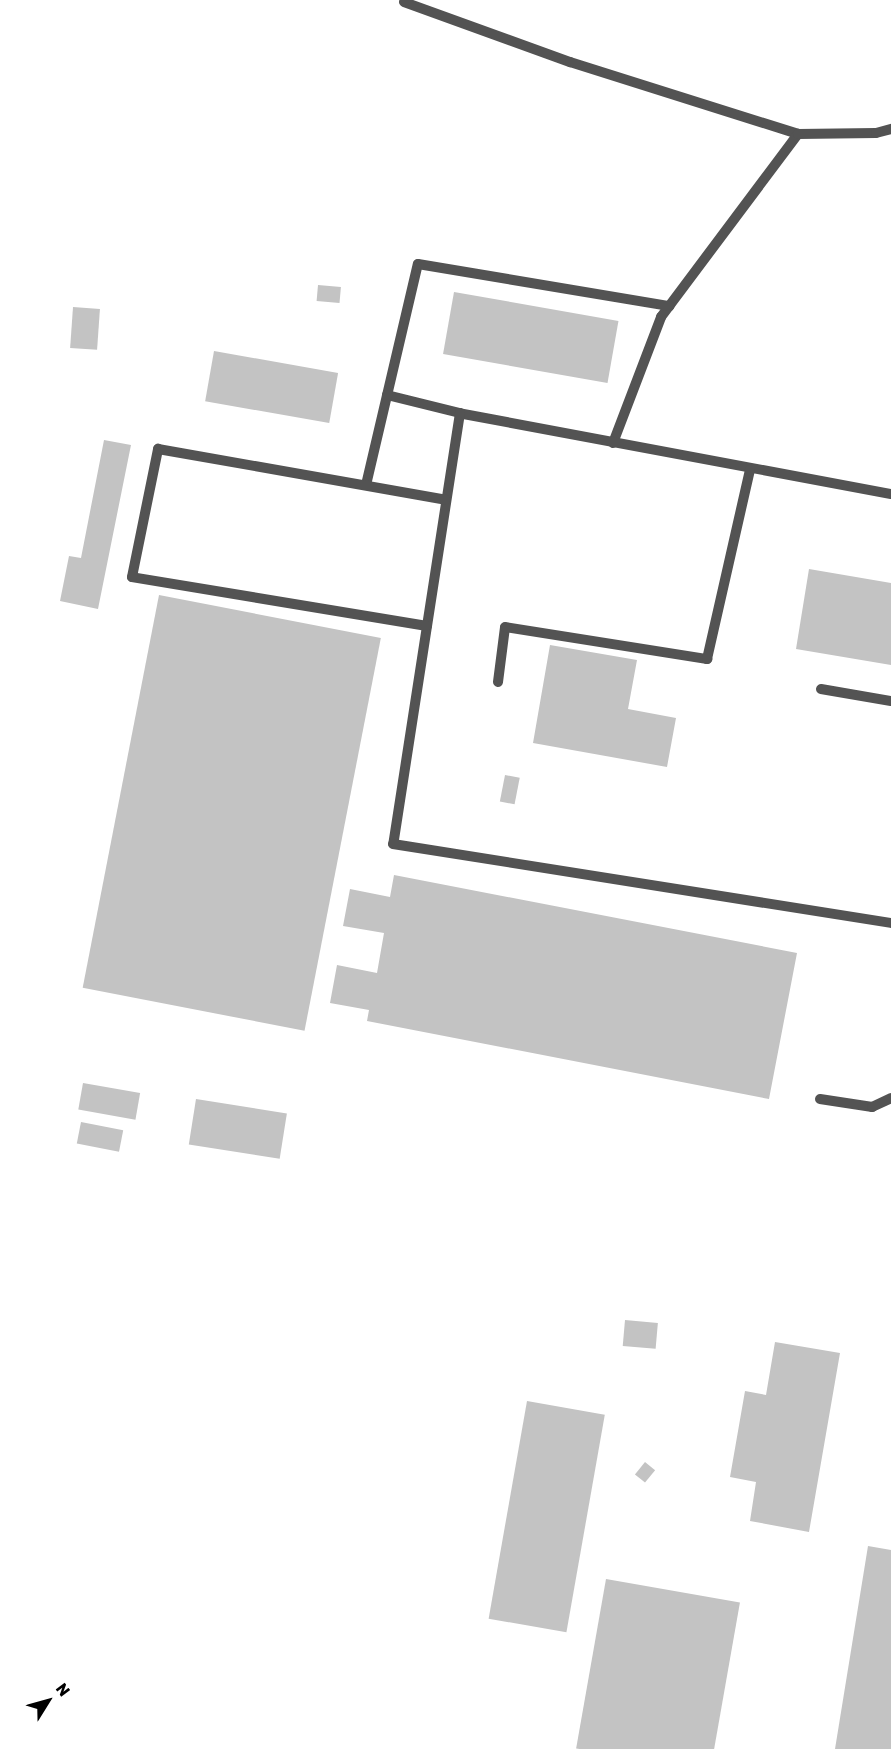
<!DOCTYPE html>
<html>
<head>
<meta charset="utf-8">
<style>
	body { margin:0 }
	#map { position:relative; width:891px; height:1749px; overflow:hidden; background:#fff; font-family:Rubik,sans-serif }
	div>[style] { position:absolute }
	.building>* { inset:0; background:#c3c3c3; transform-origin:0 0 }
	.service>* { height:10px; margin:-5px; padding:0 5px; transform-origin:5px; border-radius:5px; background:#535353 }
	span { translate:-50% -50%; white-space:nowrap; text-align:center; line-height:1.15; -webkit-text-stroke:5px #fff; paint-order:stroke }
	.north { position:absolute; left:18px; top:1671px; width:60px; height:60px; -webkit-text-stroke:4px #fff; paint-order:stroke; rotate:53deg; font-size:16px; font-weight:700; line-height:24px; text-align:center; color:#000 }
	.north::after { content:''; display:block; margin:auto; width:21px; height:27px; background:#000; clip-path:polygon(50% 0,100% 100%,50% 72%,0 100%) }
</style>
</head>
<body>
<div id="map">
	<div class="building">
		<i style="left:318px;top:285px;width:23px;height:16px;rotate:5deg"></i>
		<i style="left:454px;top:292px;width:167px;height:63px;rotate:10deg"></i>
		<i style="left:73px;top:307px;width:27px;height:41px;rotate:4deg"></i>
		<i style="left:214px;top:351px;width:126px;height:51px;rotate:10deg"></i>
		<i style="clip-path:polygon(104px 440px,131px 445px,98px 609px,60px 601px,69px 556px,81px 558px)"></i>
		<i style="clip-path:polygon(809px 569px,891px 583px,891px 665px,796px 649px)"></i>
		<i style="left:159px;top:595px;width:226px;height:400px;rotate:11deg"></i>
		<i style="clip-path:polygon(550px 645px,637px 660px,628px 709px,676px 718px,667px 767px,533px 743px)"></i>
		<i style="left:505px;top:775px;width:15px;height:27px;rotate:11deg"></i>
		<i style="clip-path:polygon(394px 875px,797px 953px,769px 1099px,367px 1021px,369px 1010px,330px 1003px,337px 965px,377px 973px,384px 933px,343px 926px,350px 889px,390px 897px)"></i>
		<i style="left:83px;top:1083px;width:58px;height:27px;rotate:10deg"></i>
		<i style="left:196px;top:1099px;width:92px;height:46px;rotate:9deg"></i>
		<i style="left:81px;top:1122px;width:43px;height:22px;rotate:11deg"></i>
		<i style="left:625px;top:1320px;width:33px;height:26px;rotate:5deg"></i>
		<i style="clip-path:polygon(775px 1342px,840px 1353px,809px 1532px,750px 1521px,756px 1482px,730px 1477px,745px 1391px,766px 1395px)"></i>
		<i style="left:527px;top:1401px;width:79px;height:221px;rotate:10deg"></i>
		<i style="left:645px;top:1462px;width:13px;height:16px;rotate:39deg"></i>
		<i style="clip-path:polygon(868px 1546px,891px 1550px,891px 1749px,835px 1749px)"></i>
		<i style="left:606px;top:1579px;width:136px;height:172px;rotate:10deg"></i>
	</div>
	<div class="service">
		<i style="left:404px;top:2px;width:177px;rotate:19.9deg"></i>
		<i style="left:570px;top:62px;width:239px;rotate:17.5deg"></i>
		<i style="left:387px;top:395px;width:75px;rotate:13.9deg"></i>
		<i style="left:613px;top:443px;width:135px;rotate:-69.1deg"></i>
		<i style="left:661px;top:317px;width:229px;rotate:-53.2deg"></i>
		<i style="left:798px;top:134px;width:78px;rotate:-0.7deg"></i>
		<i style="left:876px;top:133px;width:16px;rotate:-15deg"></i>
		<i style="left:366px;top:485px;width:227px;rotate:-76.8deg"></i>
		<i style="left:418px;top:264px;width:255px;rotate:9.5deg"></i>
		<i style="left:891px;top:494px;width:439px;rotate:-169.4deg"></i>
		<i style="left:460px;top:413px;width:436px;rotate:98.8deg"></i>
		<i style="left:393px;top:844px;width:504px;rotate:9.01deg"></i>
		<i style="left:427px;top:626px;width:299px;rotate:-170.6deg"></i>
		<i style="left:132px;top:577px;width:131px;rotate:-78.5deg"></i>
		<i style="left:158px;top:449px;width:292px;rotate:10deg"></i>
		<i style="left:498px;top:682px;width:55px;rotate:-82.7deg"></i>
		<i style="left:505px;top:627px;width:205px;rotate:9deg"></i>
		<i style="left:707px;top:659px;width:194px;rotate:-77.2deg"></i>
		<i style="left:821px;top:689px;width:71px;rotate:9.7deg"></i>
		<i style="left:820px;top:1099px;width:53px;rotate:8.7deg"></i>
		<i style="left:872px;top:1107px;width:21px;rotate:-25deg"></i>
	</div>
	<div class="north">N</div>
</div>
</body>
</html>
